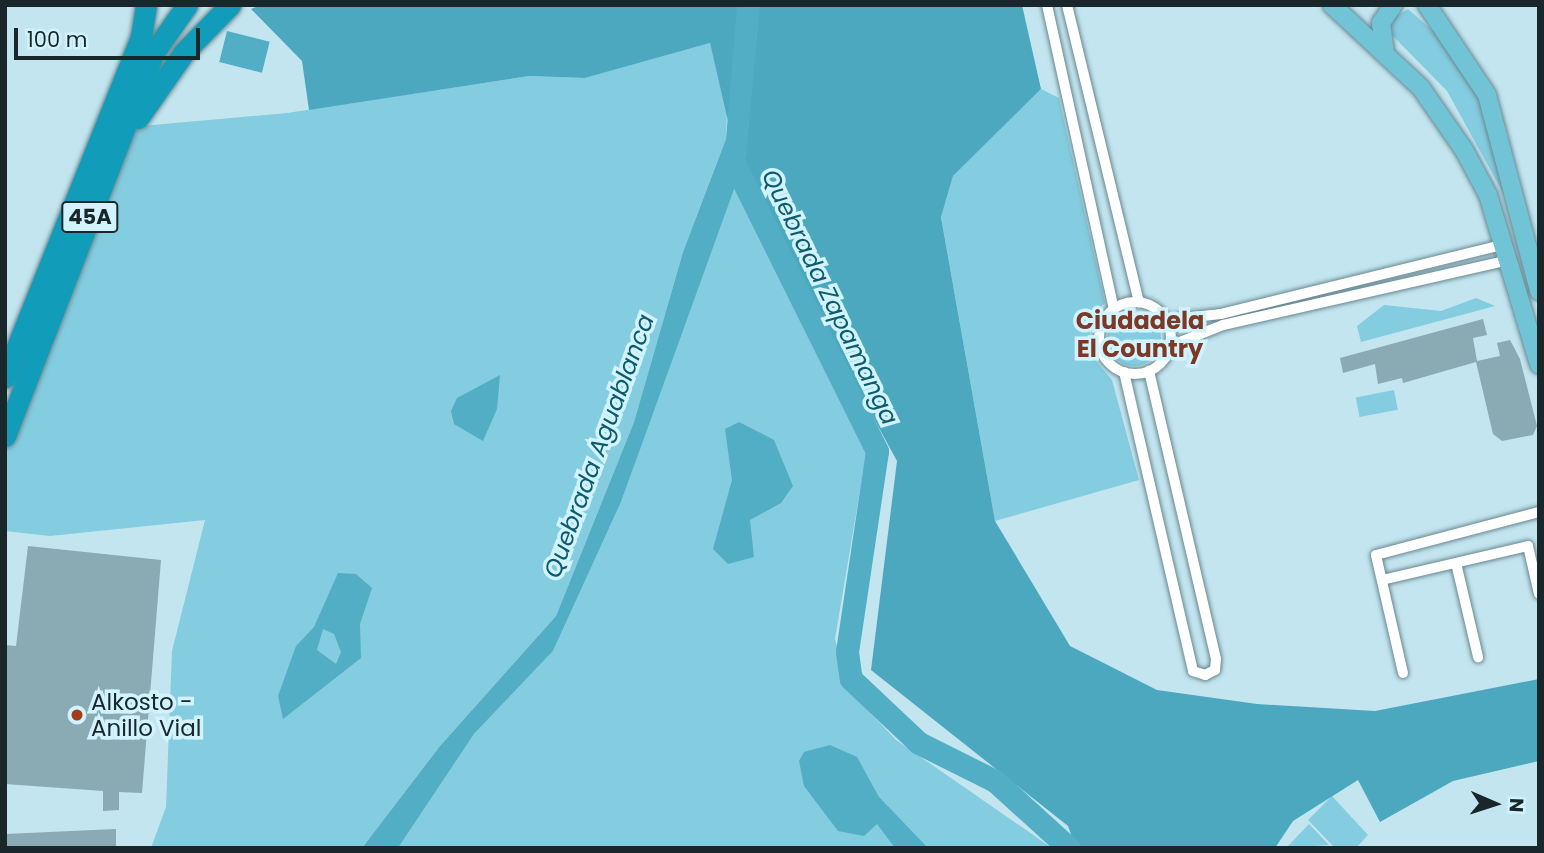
<!DOCTYPE html>
<html>
<head>
<meta charset="utf-8">
<style>
	body { margin:0 }
	#map { position:relative; width:1544px; height:853px; overflow:hidden; background:#c3e5ef; font-family:Poppins,sans-serif }
	div>[style] { position:absolute }
	.green>* { inset:0; background:#84ccdf; transform-origin:0 0 }
	.round { border-radius:50% }
	.forest>* { inset:0; background:#4ba8bf }
	.water>* { inset:0; background:#52aec5; transform-origin:0 0 }
	.river>* { height:23px; margin:-11.5px; padding:0 11.5px; transform-origin:11.5px; border-radius:11.5px; background:#52aec5 }
	.building>* { inset:0; background:#8aabb4 }
	.roads { filter:drop-shadow(0 0 2px #688891) drop-shadow(0 0 2px #688891) }
	.street>* { height:10px; margin:-5px; padding:0 5px; transform-origin:5px; border-radius:5px; background:#fff }
	.street>.ring { margin:-5px; padding:0; box-sizing:content-box; background:none; border:10px solid #fff; border-radius:50% }
	.primary>* { height:18px; margin:-9px; padding:0 9px; transform-origin:9px; border-radius:9px; background:#70c4d6 }
	.highway>* { height:21px; margin:-10.5px; padding:0 10.5px; transform-origin:10.5px; border-radius:10.5px; background:#119dba }
	.dots>* { width:19px; height:19px; translate:-50% -50%; box-sizing:border-box; border:4px solid #d0f3fd; border-radius:50% }
	span { translate:-50% -50%; white-space:nowrap; text-align:center; line-height:1.15; -webkit-text-stroke:7px #d0f3fd; paint-order:stroke }
	.shield-label span { padding:2px 5px; background:#d0f3fd; border:2px solid; border-radius:5px; -webkit-text-stroke-width:0 }
	.shield-label { font-size:21px; color:#19262a; font-weight:700 }
	.poi-label { font-size:23px; color:#19262a }
	.left { translate:0 -50%; text-align:left }
	.water-label { font-size:24px; color:#0d5b6c; font-style:italic }
	.neighbourhood-label { font-size:24px; color:#7c3824; font-weight:700 }
	.frame { position:absolute; inset:0; border:7px solid #19262a; pointer-events:none }
	.north { position:absolute; left:1460px; top:769px; width:70px; height:70px; -webkit-text-stroke:5px #d0f3fd; paint-order:stroke; rotate:93deg; font-size:19px; font-weight:700; line-height:28px; text-align:center; color:#19262a }
	.north::after { content:''; display:block; margin:auto; width:24px; height:32px; background:#19262a; clip-path:polygon(50% 0,100% 100%,50% 72%,0 100%) }
	.scale { position:absolute; left:14px; top:28px; width:186px; height:32px; box-sizing:border-box; border:4px solid #19262a; border-top:0; padding-left:9px; font-size:21px; line-height:24px; white-space:nowrap; color:#19262a; -webkit-text-stroke:5px #d0f3fd; paint-order:stroke }
</style>
</head>
<body>
<div id="map">
	<div class="green">
		<i style="clip-path:polygon(1408px 9px,1449px 45px,1479px 97px,1506px 198px,1447px 91px,1392px 35px,1390px 20px)"></i>
		<i style="clip-path:polygon(710px 43px,727px 112px,726px 139px,683px 252px,634px 422px,556px 616px,440px 746px,362px 848px,151px 848px,166px 807px,172px 651px,205px 520px,50px 536px,5px 531px,5px 432px,119px 128px,287px 113px,529px 76px,585px 78px)"></i>
		<i style="clip-path:polygon(1041px 89px,1059px 98px,1105px 303px,1089px 318px,1091px 355px,1112px 380px,1139px 480px,995px 521px,941px 216px,953px 176px)"></i>
		<i style="clip-path:polygon(737px 176px,767px 223px,867px 449px,835px 639px,848px 689px,896px 740px,1052px 848px,398px 848px,474px 734px,553px 651px,621px 502px)"></i>
		<i style="clip-path:polygon(1476px 298px,1495px 306px,1361px 342px,1357px 326px,1384px 305px,1441px 311px)"></i>
		<i class="round" style="left:1107px;top:312px;width:54px;height:54px"></i>
		<i style="left:1394px;top:390px;width:20px;height:39px;rotate:79deg"></i>
		<i style="clip-path:polygon(1332px 796px,1368px 835px,1356px 848px,1335px 848px,1308px 820px)"></i>
		<i style="clip-path:polygon(1309px 824px,1329px 845px,1286px 848px)"></i>
	</div>
	<div class="forest">
		<i style="clip-path:polygon(261px 5px,1022px 5px,1041px 89px,953px 176px,941px 217px,995px 521px,1070px 646px,1157px 690px,1257px 704px,1375px 711px,1539px 679px,1539px 761px,1453px 781px,1380px 822px,1358px 780px,1293px 821px,1275px 848px,1076px 848px,1068px 826px,871px 670px,897px 461px,740px 173px,710px 43px,585px 78px,529px 76px,309px 110px,302px 61px,251px 9px)"></i>
	</div>
	<div class="water">
		<i style="clip-path:polygon(737px 5px,760px 5px,746px 156px,621px 502px,553px 651px,474px 734px,398px 848px,362px 848px,440px 746px,556px 616px,634px 422px,683px 252px,726px 139px)"></i>
		<i style="left:227px;top:31px;width:44px;height:32px;rotate:14deg"></i>
		<i style="clip-path:polygon(500px 375px,497px 409px,483px 441px,454px 424px,451px 411px,457px 398px)"></i>
		<i style="clip-path:polygon(739px 422px,774px 440px,793px 486px,781px 503px,750px 520px,754px 557px,728px 564px,713px 549px,732px 480px,725px 429px)"></i>
		<i style="clip-path:polygon(evenodd,338px 573px,356px 574px,372px 588px,360px 624px,361px 658px,283px 719px,278px 696px,296px 646px,314px 627px,338px 573px,323px 629px,334px 634px,341px 652px,336px 664px,317px 650px,323px 629px)"></i>
		<i style="clip-path:polygon(830px 745px,857px 757px,879px 797px,928px 848px,895px 848px,877px 824px,864px 836px,838px 831px,804px 786px,799px 761px,804px 752px)"></i>
	</div>
	<div class="river">
		<i style="left:733px;top:161px;width:324px;rotate:63.6deg"></i>
		<i style="left:877px;top:451px;width:203px;rotate:98.5deg"></i>
		<i style="left:847px;top:652px;width:27px;rotate:82deg"></i>
		<i style="left:851px;top:679px;width:93px;rotate:43.3deg"></i>
		<i style="left:919px;top:743px;width:85px;rotate:26.6deg"></i>
		<i style="left:995px;top:781px;width:100px;rotate:42.2deg"></i>
	</div>
	<div class="building">
		<i style="clip-path:polygon(1483px 319px,1487px 335px,1473px 338px,1477px 361px,1500px 356px,1497px 343px,1510px 340px,1520px 359px,1537px 426px,1533px 435px,1502px 441px,1493px 434px,1476px 362px,1403px 383px,1402px 378px,1378px 384px,1375px 364px,1343px 373px,1340px 358px)"></i>
		<i style="clip-path:polygon(28px 546px,161px 560px,142px 793px,119px 792px,119px 810px,103px 811px,103px 791px,5px 784px,5px 645px,16px 646px)"></i>
		<i style="clip-path:polygon(116px 829px,116px 848px,5px 848px,5px 834px)"></i>
	</div>
	<div class="roads">
		<div class="street">
			<i style="left:1047px;top:5px;width:311px;rotate:77.6deg"></i>
			<i style="left:1067px;top:5px;width:306px;rotate:76.4deg"></i>
			<i class="ring" style="left:1099px;top:302px;width:62px;height:62px"></i>
			<i style="left:1166px;top:320px;width:55px;rotate:-6.2deg"></i>
			<i style="left:1221px;top:314px;width:292px;rotate:-13.8deg"></i>
			<i style="left:1170px;top:346px;width:57px;rotate:-21.6deg"></i>
			<i style="left:1223px;top:325px;width:294px;rotate:-12.8deg"></i>
			<i style="left:1124px;top:372px;width:307px;rotate:77deg"></i>
			<i style="left:1193px;top:671px;width:13px;rotate:18deg"></i>
			<i style="left:1205px;top:675px;width:11px;rotate:-27deg"></i>
			<i style="left:1215px;top:670px;width:11px;rotate:-85deg"></i>
			<i style="left:1216px;top:659px;width:296px;rotate:-103.1deg"></i>
			<i style="left:1456px;top:563px;width:97px;rotate:76.8deg"></i>
			<i style="left:1382px;top:580px;width:150px;rotate:-13.1deg"></i>
			<i style="left:1528px;top:546px;width:49px;rotate:77.1deg"></i>
			<i style="left:1403px;top:673px;width:121px;rotate:-102.9deg"></i>
			<i style="left:1376px;top:555px;width:169px;rotate:-14.8deg"></i>
		</div>
		<div class="primary">
			<i style="left:1332px;top:5px;width:122px;rotate:43deg"></i>
			<i style="left:1421px;top:88px;width:75px;rotate:55.3deg"></i>
			<i style="left:1464px;top:150px;width:51px;rotate:61.9deg"></i>
			<i style="left:1488px;top:195px;width:177px;rotate:73.2deg"></i>
			<i style="left:1427px;top:5px;width:108px;rotate:56.3deg"></i>
			<i style="left:1487px;top:95px;width:203px;rotate:75.1deg"></i>
			<i style="left:1385px;top:52px;width:29px;rotate:-98deg"></i>
			<i style="left:1381px;top:23px;width:22px;rotate:-56deg"></i>
		</div>
		<div class="highway">
			<i style="left:138px;top:118px;width:80px;rotate:-55.1deg"></i>
			<i style="left:184px;top:52px;width:66px;rotate:-45.6deg"></i>
			<i style="left:5px;top:377px;width:366px;rotate:-68.2deg"></i>
			<i style="left:141px;top:37px;width:32px;rotate:-81deg"></i>
			<i style="left:5px;top:436px;width:412px;rotate:-68.8deg"></i>
			<i style="left:154px;top:52px;width:57px;rotate:-54.9deg"></i>
		</div>
	</div>
	<div class="dots">
		<i style="left:77px;top:715px;background:#a33c1b"></i>
	</div>
	<div class="shield-label">
		<span style="left:90px;top:217px">45A</span>
	</div>
	<div class="poi-label">
		<span class="left" style="left:91px;top:715px">Alkosto -<br>Anillo Vial</span>
	</div>
	<div class="water-label">
		<span style="left:830px;top:297px;rotate:64deg">Quebrada Zapamanga</span>
		<span style="left:599px;top:446px;rotate:-70deg">Quebrada Aguablanca</span>
	</div>
	<div class="neighbourhood-label">
		<span style="left:1140px;top:335px">Ciudadela<br>El Country</span>
	</div>
	<div class="frame"></div>
	<div class="north">N</div>
	<div class="scale">100 m</div>
</div>
</body>
</html>
